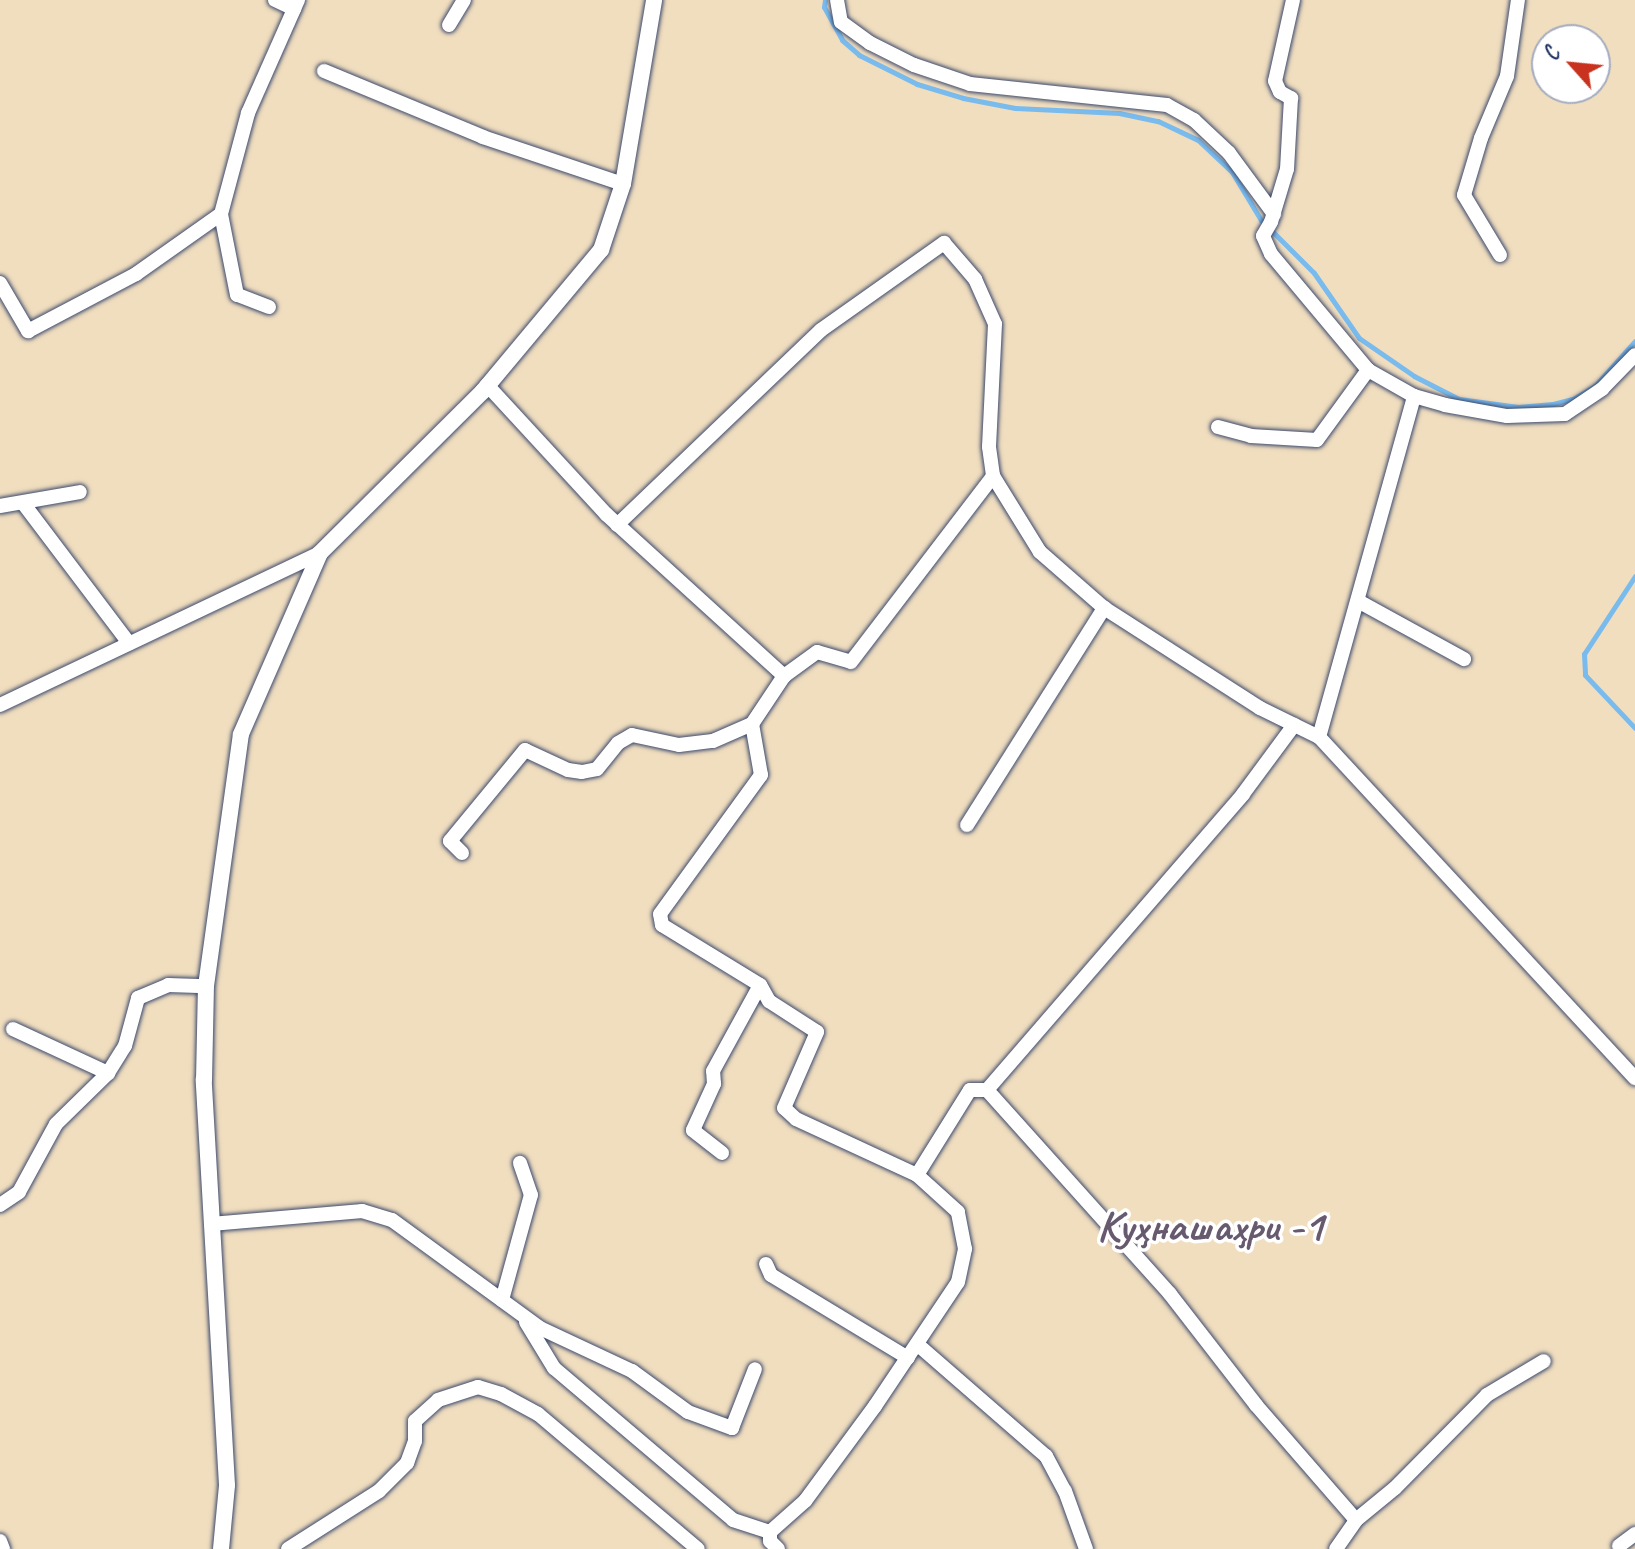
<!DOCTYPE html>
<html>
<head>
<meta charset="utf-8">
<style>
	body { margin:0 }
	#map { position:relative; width:1635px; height:1549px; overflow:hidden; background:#f1debf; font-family:Caveat,sans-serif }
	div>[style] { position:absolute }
	.stream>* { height:5px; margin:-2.5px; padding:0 2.5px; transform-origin:2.5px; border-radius:2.5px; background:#7abbee }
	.roads { filter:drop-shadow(0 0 2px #3b496d) drop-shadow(0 0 2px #3b496d) }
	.minor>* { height:14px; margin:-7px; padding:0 7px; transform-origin:7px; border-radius:7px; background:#fff }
	.tertiary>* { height:16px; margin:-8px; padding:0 8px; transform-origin:8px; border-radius:8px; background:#fff }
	span { translate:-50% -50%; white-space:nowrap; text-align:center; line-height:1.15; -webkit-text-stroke:7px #fff; paint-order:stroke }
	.quarter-label { font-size:44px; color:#67596e; font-weight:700 }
	.north { position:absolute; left:1531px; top:24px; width:80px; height:80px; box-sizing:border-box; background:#fff; border:2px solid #a4acbf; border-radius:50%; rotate:297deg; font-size:22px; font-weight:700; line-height:32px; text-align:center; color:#1b2f5e }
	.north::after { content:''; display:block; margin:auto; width:28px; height:36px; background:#c8321e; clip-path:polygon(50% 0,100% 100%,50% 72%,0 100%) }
</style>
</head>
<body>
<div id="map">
	<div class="stream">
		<i style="left:825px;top:0;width:7px;rotate:98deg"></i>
		<i style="left:824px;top:7px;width:38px;rotate:61deg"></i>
		<i style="left:842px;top:40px;width:23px;rotate:41deg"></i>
		<i style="left:859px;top:55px;width:65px;rotate:26.6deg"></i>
		<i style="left:917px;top:84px;width:48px;rotate:16.9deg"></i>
		<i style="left:963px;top:98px;width:53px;rotate:10.9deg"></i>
		<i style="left:1015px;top:108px;width:104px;rotate:2.8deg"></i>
		<i style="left:1119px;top:113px;width:40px;rotate:12deg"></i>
		<i style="left:1158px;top:121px;width:44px;rotate:25.4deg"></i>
		<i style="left:1198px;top:140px;width:47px;rotate:43.3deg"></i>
		<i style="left:1232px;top:172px;width:56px;rotate:58.9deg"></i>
		<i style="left:1261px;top:220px;width:75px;rotate:45deg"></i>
		<i style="left:1314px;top:273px;width:79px;rotate:55.3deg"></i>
		<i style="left:1359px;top:338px;width:67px;rotate:34.6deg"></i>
		<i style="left:1414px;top:376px;width:51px;rotate:27.1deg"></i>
		<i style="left:1459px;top:399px;width:60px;rotate:7.7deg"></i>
		<i style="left:1518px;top:407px;width:35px;rotate:-5deg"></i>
		<i style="left:1553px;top:404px;width:23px;rotate:-15deg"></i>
		<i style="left:1575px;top:398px;width:23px;rotate:-31deg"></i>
		<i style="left:1595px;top:386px;width:60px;rotate:-48.4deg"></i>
		<i style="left:1635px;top:576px;width:93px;rotate:123.2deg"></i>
		<i style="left:1584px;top:654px;width:21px;rotate:87deg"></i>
		<i style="left:1585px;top:675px;width:73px;rotate:46.7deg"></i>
	</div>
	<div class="roads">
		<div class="minor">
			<i style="left:275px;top:0;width:21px;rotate:25deg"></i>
			<i style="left:294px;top:9px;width:10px;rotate:-66deg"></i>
			<i style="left:837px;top:0;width:22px;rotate:80deg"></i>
			<i style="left:841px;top:22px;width:36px;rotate:36deg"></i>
			<i style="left:870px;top:43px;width:49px;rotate:26.6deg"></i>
			<i style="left:914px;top:65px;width:59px;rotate:18.7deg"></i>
			<i style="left:970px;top:84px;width:198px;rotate:6.1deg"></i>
			<i style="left:1167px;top:105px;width:31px;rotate:29deg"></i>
			<i style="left:1194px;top:120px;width:48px;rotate:43.3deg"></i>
			<i style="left:1229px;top:153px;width:76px;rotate:53.6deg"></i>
			<i style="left:1293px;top:0;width:83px;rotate:102.5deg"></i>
			<i style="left:1275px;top:81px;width:12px;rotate:66deg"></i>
			<i style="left:1280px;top:92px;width:13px;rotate:29deg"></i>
			<i style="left:1291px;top:98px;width:71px;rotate:93.2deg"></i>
			<i style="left:1287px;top:169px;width:55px;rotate:106.8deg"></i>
			<i style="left:1271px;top:222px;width:16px;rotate:120deg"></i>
			<i style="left:1263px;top:236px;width:20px;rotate:66deg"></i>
			<i style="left:1271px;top:254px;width:151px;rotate:50.1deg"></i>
			<i style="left:1368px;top:370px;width:53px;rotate:29.5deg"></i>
			<i style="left:1414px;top:396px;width:32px;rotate:16deg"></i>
			<i style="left:1445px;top:405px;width:63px;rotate:10.1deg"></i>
			<i style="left:1507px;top:416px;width:58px;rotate:-2deg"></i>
			<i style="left:1565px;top:414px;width:45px;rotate:-34deg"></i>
			<i style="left:1602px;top:389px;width:47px;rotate:-45.9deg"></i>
			<i style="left:449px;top:25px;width:29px;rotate:-59deg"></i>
			<i style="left:324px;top:71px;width:172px;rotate:22.5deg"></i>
			<i style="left:483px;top:137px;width:148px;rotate:18.6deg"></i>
			<i style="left:1500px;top:255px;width:70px;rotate:-121deg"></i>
			<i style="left:1464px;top:195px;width:59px;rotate:-73.4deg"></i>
			<i style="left:1481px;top:138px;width:67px;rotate:-67.2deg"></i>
			<i style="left:1507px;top:76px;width:77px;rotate:-81.8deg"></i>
			<i style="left:0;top:283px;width:56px;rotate:59.7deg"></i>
			<i style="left:28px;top:331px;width:122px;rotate:-27.8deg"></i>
			<i style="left:136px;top:274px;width:104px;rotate:-35.2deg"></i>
			<i style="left:269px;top:307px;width:34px;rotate:-159deg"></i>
			<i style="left:237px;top:295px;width:83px;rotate:-101.2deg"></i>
			<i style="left:221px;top:214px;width:105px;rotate:-75deg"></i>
			<i style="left:248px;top:113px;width:114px;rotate:-66.1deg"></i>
			<i style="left:487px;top:385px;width:176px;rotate:47.3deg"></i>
			<i style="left:606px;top:514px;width:241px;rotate:42.3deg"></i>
			<i style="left:1218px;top:427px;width:34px;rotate:15deg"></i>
			<i style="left:1251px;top:436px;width:66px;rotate:3.5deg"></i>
			<i style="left:1317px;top:440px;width:87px;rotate:-53.9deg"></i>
			<i style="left:23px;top:503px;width:176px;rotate:52.9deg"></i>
			<i style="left:0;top:506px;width:81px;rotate:-9.9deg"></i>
			<i style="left:617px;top:525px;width:282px;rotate:-43.7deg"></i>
			<i style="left:821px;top:330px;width:151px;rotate:-35.3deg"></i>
			<i style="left:944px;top:243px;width:48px;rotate:49.3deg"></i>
			<i style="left:975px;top:279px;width:49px;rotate:66deg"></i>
			<i style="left:995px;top:324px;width:123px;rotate:92.8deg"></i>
			<i style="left:989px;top:447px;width:29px;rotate:82deg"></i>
			<i style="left:993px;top:476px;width:89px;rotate:58.3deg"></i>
			<i style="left:1040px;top:552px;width:85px;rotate:41.2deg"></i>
			<i style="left:1104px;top:608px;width:185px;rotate:32.7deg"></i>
			<i style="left:1260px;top:708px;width:66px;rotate:26.2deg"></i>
			<i style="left:1319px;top:737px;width:465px;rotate:47.2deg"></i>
			<i style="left:1358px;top:601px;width:121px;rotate:28.7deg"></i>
			<i style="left:0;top:705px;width:354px;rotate:-25.4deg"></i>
			<i style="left:1319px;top:737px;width:354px;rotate:-74.4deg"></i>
			<i style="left:967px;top:825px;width:257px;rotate:-57.7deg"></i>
			<i style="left:462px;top:853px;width:17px;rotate:-135deg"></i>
			<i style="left:450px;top:841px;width:118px;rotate:-50.5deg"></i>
			<i style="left:525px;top:750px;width:47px;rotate:24.9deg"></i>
			<i style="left:568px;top:770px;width:14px;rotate:8deg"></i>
			<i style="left:582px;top:772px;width:15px;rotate:-11deg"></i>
			<i style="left:597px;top:769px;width:33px;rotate:-51deg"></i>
			<i style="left:618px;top:743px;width:16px;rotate:-30deg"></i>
			<i style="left:632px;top:735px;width:48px;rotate:12deg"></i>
			<i style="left:679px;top:745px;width:34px;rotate:-7deg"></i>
			<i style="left:713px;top:741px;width:43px;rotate:-23.6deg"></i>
			<i style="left:13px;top:1029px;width:105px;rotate:24.9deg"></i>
			<i style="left:987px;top:1090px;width:274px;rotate:48.1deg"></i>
			<i style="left:1170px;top:1294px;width:140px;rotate:52.2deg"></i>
			<i style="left:1256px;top:1405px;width:152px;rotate:49deg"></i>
			<i style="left:722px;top:1153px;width:37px;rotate:-142deg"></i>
			<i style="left:693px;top:1130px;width:51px;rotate:-65.5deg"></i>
			<i style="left:714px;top:1084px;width:13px;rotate:-94deg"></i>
			<i style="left:713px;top:1071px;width:98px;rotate:-61.3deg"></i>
			<i style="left:917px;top:1175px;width:100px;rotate:-58.1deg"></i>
			<i style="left:970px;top:1090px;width:17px"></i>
			<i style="left:987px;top:1090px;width:391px;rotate:-49.1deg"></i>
			<i style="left:1243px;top:794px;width:86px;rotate:-53.5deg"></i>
			<i style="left:0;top:1205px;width:23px;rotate:-34deg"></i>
			<i style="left:19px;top:1192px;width:77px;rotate:-61.4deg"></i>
			<i style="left:56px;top:1124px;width:73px;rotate:-44.4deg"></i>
			<i style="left:108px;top:1073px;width:32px;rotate:-58deg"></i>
			<i style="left:125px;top:1046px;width:50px;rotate:-74.8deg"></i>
			<i style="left:138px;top:998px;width:33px;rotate:-23deg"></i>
			<i style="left:168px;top:985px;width:38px;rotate:2deg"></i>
			<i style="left:211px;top:1224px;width:152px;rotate:-4.9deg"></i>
			<i style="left:362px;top:1211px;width:31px;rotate:17deg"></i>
			<i style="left:392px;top:1220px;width:183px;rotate:36.1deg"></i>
			<i style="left:540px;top:1328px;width:102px;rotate:25.1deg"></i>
			<i style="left:632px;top:1371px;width:69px;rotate:36.2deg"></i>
			<i style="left:688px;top:1412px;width:47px;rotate:20deg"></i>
			<i style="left:732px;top:1428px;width:63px;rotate:-68.7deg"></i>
			<i style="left:766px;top:1264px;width:12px;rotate:66deg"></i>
			<i style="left:771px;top:1275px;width:160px;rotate:31.2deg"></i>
			<i style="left:502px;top:1300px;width:109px;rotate:-74.6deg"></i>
			<i style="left:531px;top:1195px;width:34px;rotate:-109deg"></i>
			<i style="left:526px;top:1322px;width:54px;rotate:58.7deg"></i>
			<i style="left:554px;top:1368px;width:235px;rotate:40.3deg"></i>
			<i style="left:733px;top:1520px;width:39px;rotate:18deg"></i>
			<i style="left:917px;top:1344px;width:171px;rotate:41deg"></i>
			<i style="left:1046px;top:1456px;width:40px;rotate:62deg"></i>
			<i style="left:1065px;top:1491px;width:62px;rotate:70.1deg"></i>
			<i style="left:0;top:1541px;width:9px;rotate:69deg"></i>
			<i style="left:1619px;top:1546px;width:20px;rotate:-37deg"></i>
			<i style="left:288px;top:1549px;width:108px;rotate:-32.5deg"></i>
			<i style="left:379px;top:1491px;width:40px;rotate:-45deg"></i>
			<i style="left:407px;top:1463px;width:23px;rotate:-70deg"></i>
			<i style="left:415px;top:1441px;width:20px;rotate:-90deg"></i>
			<i style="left:415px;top:1421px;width:31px;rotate:-42deg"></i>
			<i style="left:438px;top:1400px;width:42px;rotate:-18deg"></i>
			<i style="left:478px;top:1387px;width:24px;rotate:17deg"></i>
			<i style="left:501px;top:1394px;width:42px;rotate:28.4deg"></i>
			<i style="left:538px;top:1414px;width:209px;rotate:40.2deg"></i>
			<i style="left:778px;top:1549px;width:11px;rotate:-135deg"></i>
			<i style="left:770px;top:1541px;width:9px;rotate:-90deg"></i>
			<i style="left:770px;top:1532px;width:47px;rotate:-41.5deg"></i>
			<i style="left:805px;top:1501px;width:118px;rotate:-53.6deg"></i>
			<i style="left:875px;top:1406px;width:149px;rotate:-56.2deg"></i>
			<i style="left:958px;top:1282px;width:34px;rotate:-78deg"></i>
			<i style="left:965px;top:1249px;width:38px;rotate:-101deg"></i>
			<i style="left:958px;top:1212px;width:55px;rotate:-137.9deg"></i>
			<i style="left:917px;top:1175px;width:133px;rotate:-155.2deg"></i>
			<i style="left:796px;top:1119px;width:16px;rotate:-137deg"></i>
			<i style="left:784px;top:1108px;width:83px;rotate:-66.5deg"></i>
			<i style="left:817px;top:1032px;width:57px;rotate:-147.1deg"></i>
			<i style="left:769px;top:1001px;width:18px;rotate:-119deg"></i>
			<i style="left:760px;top:985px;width:115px;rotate:-148.5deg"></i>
			<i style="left:662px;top:925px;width:11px;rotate:-100deg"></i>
			<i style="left:660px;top:914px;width:172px;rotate:-54deg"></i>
			<i style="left:761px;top:775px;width:52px;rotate:-100deg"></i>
			<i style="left:752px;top:724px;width:58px;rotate:-56.3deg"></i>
			<i style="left:784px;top:676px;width:41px;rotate:-36deg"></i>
			<i style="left:817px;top:652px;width:35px;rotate:16deg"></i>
			<i style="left:851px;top:662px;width:234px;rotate:-52.6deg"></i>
			<i style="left:1336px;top:1549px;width:35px;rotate:-55deg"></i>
			<i style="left:1356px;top:1520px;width:50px;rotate:-39.4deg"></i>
			<i style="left:1395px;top:1488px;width:131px;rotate:-45.3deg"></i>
			<i style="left:1487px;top:1395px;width:66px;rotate:-30.8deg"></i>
		</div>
		<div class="tertiary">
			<i style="left:221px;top:1549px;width:64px;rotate:-84.6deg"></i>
			<i style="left:227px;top:1485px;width:406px;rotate:-93.3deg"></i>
			<i style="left:204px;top:1080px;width:94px;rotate:-88.8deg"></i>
			<i style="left:206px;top:986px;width:254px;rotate:-82.1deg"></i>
			<i style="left:241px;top:734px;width:197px;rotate:-66.4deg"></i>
			<i style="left:320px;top:553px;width:230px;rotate:-44.8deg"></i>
			<i style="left:483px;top:391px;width:184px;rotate:-50.1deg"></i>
			<i style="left:601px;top:250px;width:70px;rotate:-71.6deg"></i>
			<i style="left:623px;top:184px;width:187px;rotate:-80.4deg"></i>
		</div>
	</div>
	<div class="quarter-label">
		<span style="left:1210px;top:1226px">Куҳнашаҳри -1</span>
	</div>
	<div class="north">С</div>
</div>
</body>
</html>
